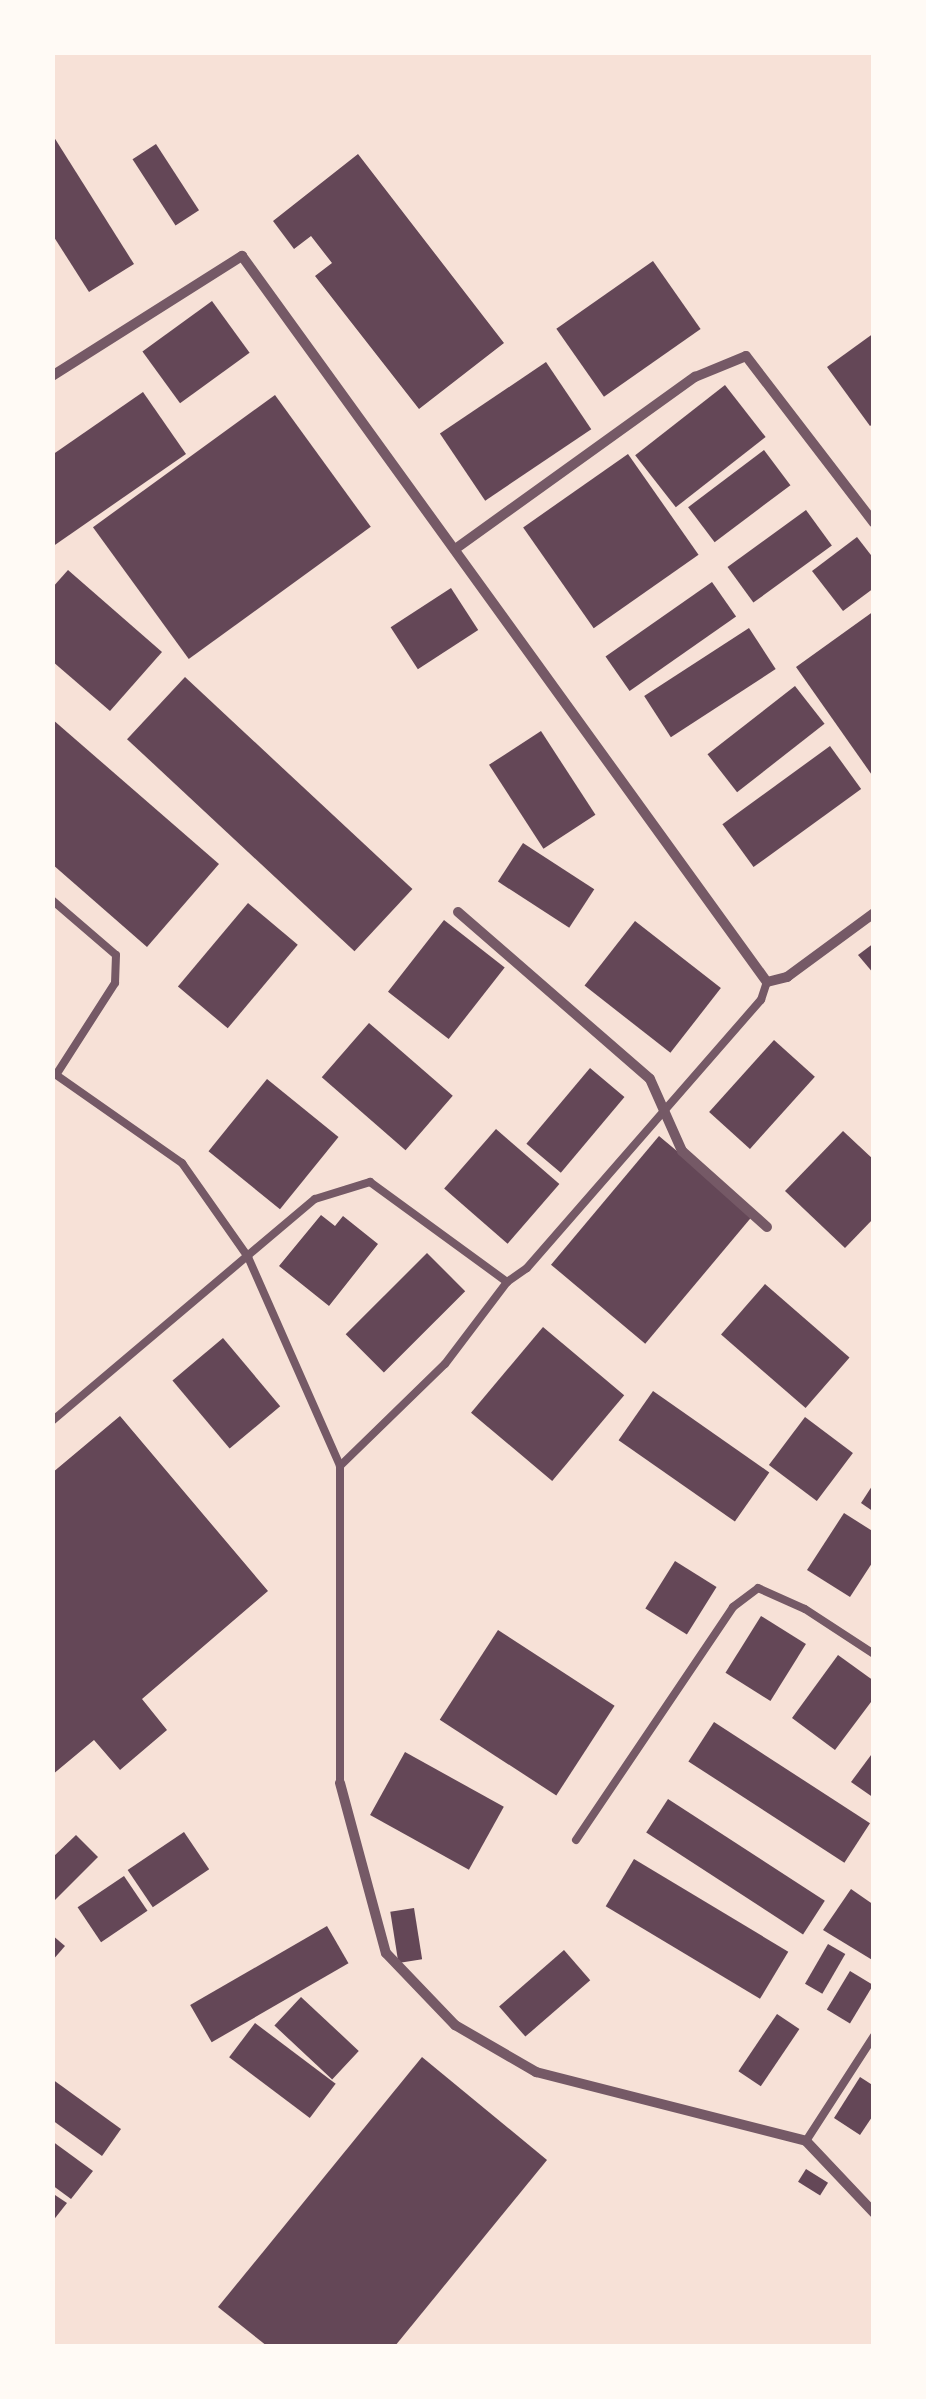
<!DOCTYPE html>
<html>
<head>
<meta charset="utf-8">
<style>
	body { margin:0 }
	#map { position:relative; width:926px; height:2399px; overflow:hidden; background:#f7e1d7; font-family:"IBM Plex Sans",sans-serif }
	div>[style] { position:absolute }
	.building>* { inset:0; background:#644757; transform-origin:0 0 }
	.service>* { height:8px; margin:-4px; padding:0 4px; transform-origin:4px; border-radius:4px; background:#755966 }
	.minor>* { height:10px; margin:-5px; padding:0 5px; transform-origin:5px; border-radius:5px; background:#755966 }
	span { translate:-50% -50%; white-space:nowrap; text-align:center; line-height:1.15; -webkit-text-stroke:8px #fffaf5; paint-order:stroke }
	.frame { position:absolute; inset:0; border:55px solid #fffaf5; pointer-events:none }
</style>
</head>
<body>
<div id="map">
	<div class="building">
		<i style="clip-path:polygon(52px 134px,134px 264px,89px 292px,52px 234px)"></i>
		<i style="left:156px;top:144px;width:79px;height:28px;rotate:57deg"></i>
		<i style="clip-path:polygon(358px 154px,504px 343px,419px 409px,315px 276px,332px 263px,311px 236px,294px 249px,273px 221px)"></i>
		<i style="left:653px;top:261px;width:83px;height:118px;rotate:55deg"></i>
		<i style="left:212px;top:301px;width:64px;height:86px;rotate:54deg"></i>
		<i style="clip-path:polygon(874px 333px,874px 423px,870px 426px,827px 367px)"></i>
		<i style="left:546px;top:362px;width:81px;height:128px;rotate:56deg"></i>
		<i style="left:725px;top:385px;width:66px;height:114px;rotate:52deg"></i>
		<i style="clip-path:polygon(143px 392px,186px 454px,52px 547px,52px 455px)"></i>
		<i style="left:275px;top:395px;width:163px;height:225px;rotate:54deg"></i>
		<i style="left:764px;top:450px;width:44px;height:95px;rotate:53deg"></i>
		<i style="left:628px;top:454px;width:123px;height:128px;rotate:55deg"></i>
		<i style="left:806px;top:510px;width:44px;height:97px;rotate:54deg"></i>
		<i style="clip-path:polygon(857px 537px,874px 559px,874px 588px,843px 611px,812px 571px)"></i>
		<i style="clip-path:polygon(68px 570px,162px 652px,110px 711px,52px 661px,52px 588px)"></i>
		<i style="left:712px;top:582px;width:42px;height:130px;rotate:55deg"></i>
		<i style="left:451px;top:588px;width:50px;height:72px;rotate:57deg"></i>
		<i style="clip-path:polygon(874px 611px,874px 778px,796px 667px)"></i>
		<i style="left:749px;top:628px;width:49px;height:125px;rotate:57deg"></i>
		<i style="left:185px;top:677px;width:311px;height:85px;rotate:43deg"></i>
		<i style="left:795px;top:686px;width:48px;height:111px;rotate:52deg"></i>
		<i style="clip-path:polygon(52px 719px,219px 864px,147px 947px,52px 864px)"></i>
		<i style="left:541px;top:731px;width:100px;height:62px;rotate:57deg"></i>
		<i style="left:830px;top:746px;width:53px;height:133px;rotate:54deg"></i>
		<i style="left:523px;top:843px;width:85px;height:46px;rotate:33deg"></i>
		<i style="left:248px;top:903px;width:65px;height:109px;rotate:40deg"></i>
		<i style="left:444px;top:920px;width:77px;height:91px;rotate:38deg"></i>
		<i style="left:635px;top:921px;width:109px;height:82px;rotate:38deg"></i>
		<i style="clip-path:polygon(874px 943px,874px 974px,858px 955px)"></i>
		<i style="left:369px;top:1023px;width:111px;height:72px;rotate:41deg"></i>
		<i style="left:774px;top:1040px;width:55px;height:97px;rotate:42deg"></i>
		<i style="left:590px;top:1068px;width:45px;height:99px;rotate:40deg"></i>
		<i style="left:267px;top:1079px;width:92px;height:93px;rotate:39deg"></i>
		<i style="left:496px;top:1129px;width:84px;height:79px;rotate:41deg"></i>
		<i style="clip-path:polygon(843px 1131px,874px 1160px,874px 1218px,845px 1248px,785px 1191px)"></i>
		<i style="left:659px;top:1136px;width:123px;height:168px;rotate:40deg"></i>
		<i style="clip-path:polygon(321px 1215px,335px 1226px,343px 1216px,378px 1244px,329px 1306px,279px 1266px)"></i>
		<i style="left:427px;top:1253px;width:54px;height:115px;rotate:45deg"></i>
		<i style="left:765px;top:1284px;width:112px;height:67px;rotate:41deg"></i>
		<i style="left:543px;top:1327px;width:106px;height:112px;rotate:40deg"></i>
		<i style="left:223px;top:1338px;width:89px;height:66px;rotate:50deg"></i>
		<i style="left:653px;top:1391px;width:142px;height:60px;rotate:35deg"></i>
		<i style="clip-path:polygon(120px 1416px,268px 1591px,142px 1699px,167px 1730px,120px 1770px,94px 1740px,52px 1775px,52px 1473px)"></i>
		<i style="left:805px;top:1417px;width:60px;height:60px;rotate:37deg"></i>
		<i style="clip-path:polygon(874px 1483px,874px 1512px,861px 1503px)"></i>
		<i style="clip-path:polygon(844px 1513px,874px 1532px,874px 1560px,850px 1597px,807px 1570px)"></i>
		<i style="left:675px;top:1561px;width:49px;height:56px;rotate:32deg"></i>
		<i style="left:761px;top:1616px;width:53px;height:67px;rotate:32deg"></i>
		<i style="left:498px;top:1630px;width:139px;height:107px;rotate:33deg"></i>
		<i style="clip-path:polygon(838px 1655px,874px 1681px,874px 1698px,835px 1750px,792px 1718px)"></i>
		<i style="left:714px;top:1722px;width:186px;height:47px;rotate:33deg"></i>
		<i style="clip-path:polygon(874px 1751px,874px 1798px,851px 1782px)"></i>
		<i style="left:405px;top:1752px;width:113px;height:72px;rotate:29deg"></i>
		<i style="left:668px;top:1799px;width:187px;height:40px;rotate:33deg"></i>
		<i style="left:184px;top:1832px;width:45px;height:68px;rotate:56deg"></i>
		<i style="clip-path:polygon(76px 1835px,98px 1857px,52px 1903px,52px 1858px)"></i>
		<i style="left:634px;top:1859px;width:180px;height:55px;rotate:31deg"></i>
		<i style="left:124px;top:1876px;width:42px;height:56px;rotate:56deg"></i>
		<i style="clip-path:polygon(851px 1889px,874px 1905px,874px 1961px,823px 1930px)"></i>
		<i style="left:414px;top:1908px;width:52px;height:24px;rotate:81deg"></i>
		<i style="left:327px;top:1926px;width:43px;height:158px;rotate:60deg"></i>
		<i style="clip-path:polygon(52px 1935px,65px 1946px,52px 1961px)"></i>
		<i style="left:828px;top:1944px;width:20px;height:46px;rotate:30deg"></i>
		<i style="left:564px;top:1950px;width:40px;height:86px;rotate:49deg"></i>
		<i style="left:850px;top:1971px;width:27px;height:45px;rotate:31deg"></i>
		<i style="left:301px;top:1997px;width:79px;height:39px;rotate:43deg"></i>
		<i style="left:777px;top:2014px;width:27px;height:69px;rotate:34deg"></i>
		<i style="left:255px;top:2023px;width:101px;height:43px;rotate:37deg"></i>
		<i style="clip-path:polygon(422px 2057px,547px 2160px,395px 2346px,267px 2346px,218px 2307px)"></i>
		<i style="clip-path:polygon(860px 2077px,874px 2086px,874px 2114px,860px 2135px,834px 2118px)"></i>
		<i style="clip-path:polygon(52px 2079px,121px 2129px,102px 2156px,52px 2120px)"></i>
		<i style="clip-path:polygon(52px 2141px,93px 2171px,71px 2199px,52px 2185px)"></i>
		<i style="left:806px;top:2169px;width:26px;height:15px;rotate:32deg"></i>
		<i style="clip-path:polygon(52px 2193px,67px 2203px,52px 2222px)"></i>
	</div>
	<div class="service">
		<i style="left:52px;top:900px;width:84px;rotate:40.7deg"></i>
		<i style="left:116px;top:955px;width:28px;rotate:92deg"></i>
		<i style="left:115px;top:983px;width:109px;rotate:122.7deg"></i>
		<i style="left:52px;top:1072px;width:159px;rotate:35deg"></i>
		<i style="left:182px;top:1163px;width:115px;rotate:54.9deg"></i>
		<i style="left:248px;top:1257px;width:228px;rotate:66.2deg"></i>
		<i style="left:340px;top:1466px;width:317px;rotate:90deg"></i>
		<i style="left:52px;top:1421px;width:344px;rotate:-40.2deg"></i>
		<i style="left:315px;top:1199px;width:58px;rotate:-17.2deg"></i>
		<i style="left:370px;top:1182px;width:170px;rotate:36.1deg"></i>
		<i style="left:340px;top:1466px;width:146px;rotate:-44.2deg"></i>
		<i style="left:445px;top:1364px;width:103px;rotate:-52.9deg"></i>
		<i style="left:507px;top:1282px;width:24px;rotate:-35deg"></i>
		<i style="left:527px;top:1268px;width:356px;rotate:-48.9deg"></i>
		<i style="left:761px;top:1000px;width:19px;rotate:-72deg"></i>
		<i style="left:576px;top:1840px;width:281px;rotate:-56deg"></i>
		<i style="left:733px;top:1607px;width:31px;rotate:-37deg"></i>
		<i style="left:758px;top:1588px;width:51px;rotate:24.1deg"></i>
		<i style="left:805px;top:1609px;width:82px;rotate:33.1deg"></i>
		<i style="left:806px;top:2141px;width:125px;rotate:-57.1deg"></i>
	</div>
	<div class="minor">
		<i style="left:52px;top:376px;width:225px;rotate:-32.3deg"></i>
		<i style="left:242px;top:256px;width:896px;rotate:54.13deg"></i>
		<i style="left:767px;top:982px;width:21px;rotate:-14deg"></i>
		<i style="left:787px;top:977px;width:108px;rotate:-36.3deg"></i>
		<i style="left:458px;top:547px;width:292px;rotate:-35.7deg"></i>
		<i style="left:695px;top:377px;width:55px;rotate:-22.4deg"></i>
		<i style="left:746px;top:356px;width:210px;rotate:52.5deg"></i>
		<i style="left:458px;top:912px;width:254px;rotate:41deg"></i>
		<i style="left:650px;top:1079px;width:79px;rotate:66deg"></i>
		<i style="left:682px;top:1151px;width:114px;rotate:41.8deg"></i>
		<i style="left:340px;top:1783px;width:176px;rotate:74.9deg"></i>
		<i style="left:386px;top:1953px;width:100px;rotate:46.2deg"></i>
		<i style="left:455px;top:2025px;width:94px;rotate:30.1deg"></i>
		<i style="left:536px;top:2072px;width:279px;rotate:14.3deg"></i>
		<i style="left:806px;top:2141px;width:99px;rotate:46.6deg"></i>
	</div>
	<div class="frame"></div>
</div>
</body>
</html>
